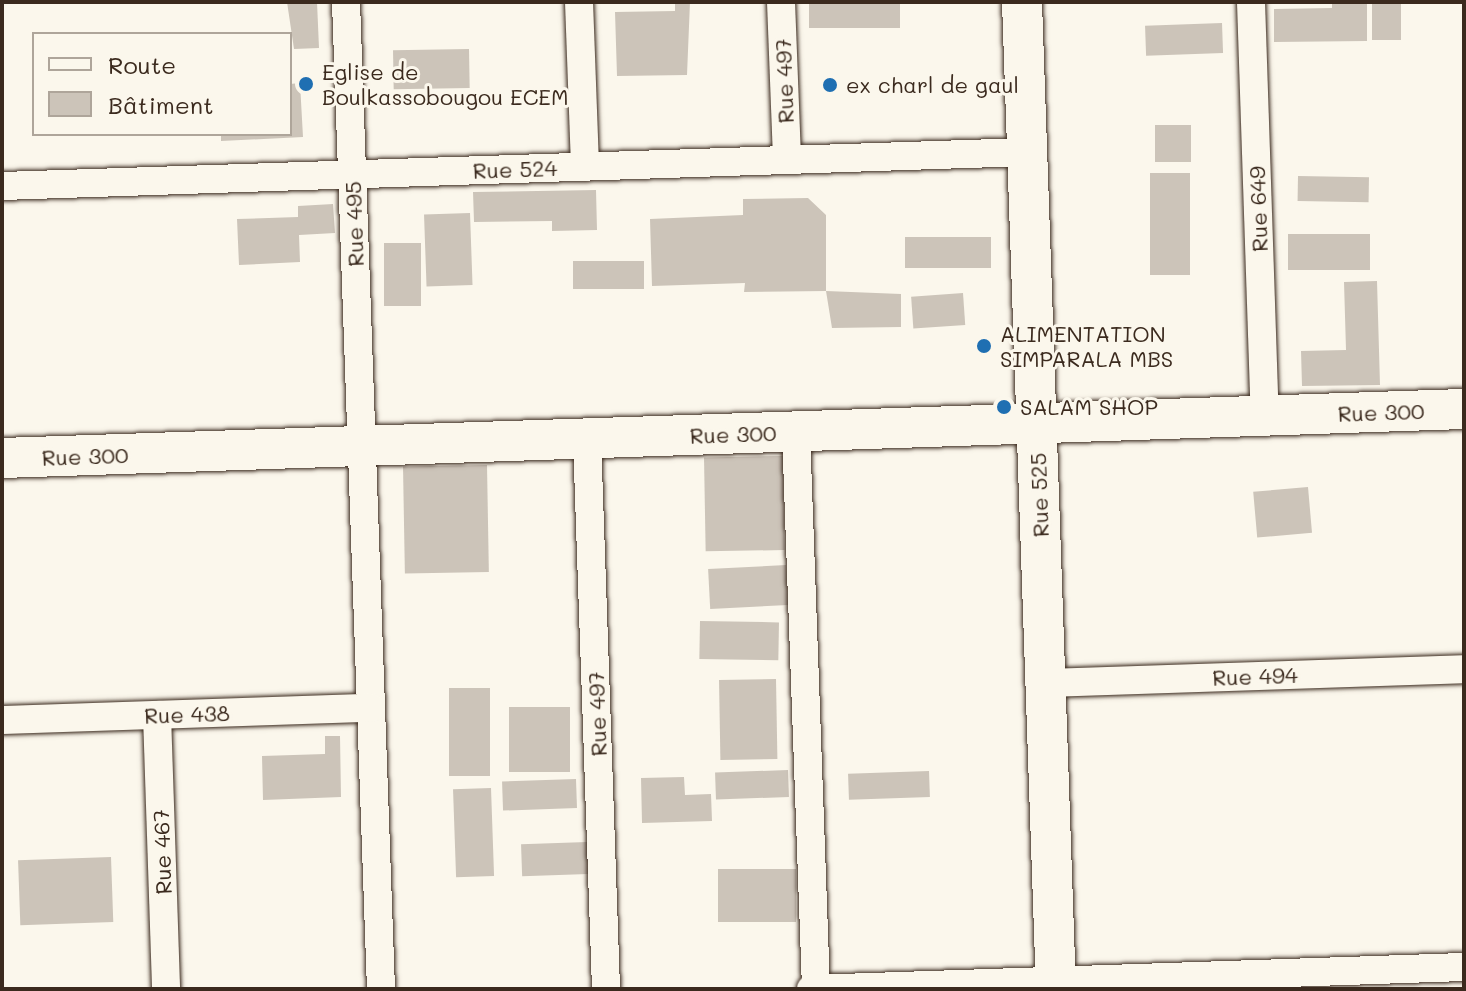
<!DOCTYPE html>
<html>
<head>
<meta charset="utf-8">
<style>
	body { margin:0 }
	#map { position:relative; width:1466px; height:991px; overflow:hidden; background:#fbf7ec; font-family:Mali,sans-serif }
	div>[style] { position:absolute }
	.building>* { inset:0; background:#ccc4b9; transform-origin:0 0 }
	.roads { filter:drop-shadow(0 0 2px #3b2a1e) drop-shadow(0 0 2px #3b2a1e) }
	.street>* { height:28px; margin:-14px; padding:0 14px; transform-origin:14px; border-radius:14px; background:#fbf7ec }
	.secondary>* { height:40px; margin:-20px; padding:0 20px; transform-origin:20px; border-radius:20px; background:#fbf7ec }
	.dots>* { width:22px; height:22px; translate:-50% -50%; box-sizing:border-box; border:4px solid #fbf7ec; border-radius:50% }
	span { translate:-50% -50%; white-space:nowrap; text-align:center; line-height:1.15; -webkit-text-stroke:6px #fbf7ec; paint-order:stroke }
	.poi-label { font-size:22px; color:#3b2a1e }
	.left { translate:0 -50%; text-align:left }
	.street-label { font-size:22px; color:#3b2a1e }
	.frame { position:absolute; inset:0; border:4px solid #3b2a1e; pointer-events:none }
	.legend { position:absolute; left:32px; top:32px; width:260px; height:104px; box-sizing:border-box; background:#fbf7ec; border:2px solid #aea59a; margin:0; padding:10px 14px; list-style:none; font-size:24px; color:#3b2a1e }
	.legend li { display:flex; align-items:center; gap:16px; height:40px }
	.legend b { width:40px; border:2px solid #aea59a }
</style>
</head>
<body>
<div id="map">
	<div class="building">
		<i style="clip-path:polygon(287px 2px,317px 2px,319px 48px,294px 49px)"></i>
		<i style="clip-path:polygon(675px 2px,690px 2px,687px 75px,617px 76px,615px 12px,675px 11px)"></i>
		<i style="left:809px;top:2px;width:91px;height:26px"></i>
		<i style="clip-path:polygon(1332px 2px,1367px 2px,1367px 41px,1274px 42px,1274px 9px,1332px 8px)"></i>
		<i style="left:1372px;top:2px;width:29px;height:38px"></i>
		<i style="left:1222px;top:23px;width:30px;height:77px;rotate:88deg"></i>
		<i style="left:469px;top:49px;width:39px;height:76px;rotate:89deg"></i>
		<i style="clip-path:polygon(300px 83px,303px 137px,221px 141px,221px 134px,290px 134px,290px 84px)"></i>
		<i style="left:1155px;top:125px;width:36px;height:37px"></i>
		<i style="left:1150px;top:173px;width:40px;height:102px"></i>
		<i style="left:1298px;top:176px;width:71px;height:25px;rotate:1deg"></i>
		<i style="clip-path:polygon(596px 190px,597px 230px,552px 231px,552px 221px,474px 222px,473px 192px)"></i>
		<i style="clip-path:polygon(808px 198px,826px 215px,826px 291px,744px 292px,745px 283px,652px 286px,650px 219px,743px 215px,743px 199px)"></i>
		<i style="clip-path:polygon(333px 204px,335px 233px,299px 235px,300px 262px,239px 265px,237px 219px,298px 217px,298px 206px)"></i>
		<i style="left:470px;top:213px;width:72px;height:46px;rotate:88deg"></i>
		<i style="left:1288px;top:234px;width:82px;height:36px"></i>
		<i style="left:991px;top:237px;width:31px;height:86px;rotate:90deg"></i>
		<i style="left:384px;top:243px;width:37px;height:63px"></i>
		<i style="left:644px;top:261px;width:28px;height:71px;rotate:90deg"></i>
		<i style="clip-path:polygon(1377px 281px,1380px 385px,1302px 386px,1301px 351px,1346px 350px,1344px 282px)"></i>
		<i style="clip-path:polygon(826px 291px,901px 294px,901px 327px,832px 328px)"></i>
		<i style="left:963px;top:293px;width:32px;height:52px;rotate:86deg"></i>
		<i style="left:783px;top:456px;width:94px;height:79px;rotate:89deg"></i>
		<i style="left:487px;top:465px;width:107px;height:84px;rotate:89deg"></i>
		<i style="left:1308px;top:487px;width:46px;height:55px;rotate:85deg"></i>
		<i style="left:786px;top:565px;width:40px;height:78px;rotate:87deg"></i>
		<i style="left:700px;top:621px;width:79px;height:38px;rotate:1deg"></i>
		<i style="left:776px;top:679px;width:80px;height:57px;rotate:89deg"></i>
		<i style="left:449px;top:688px;width:41px;height:88px"></i>
		<i style="left:509px;top:707px;width:61px;height:65px"></i>
		<i style="clip-path:polygon(325px 736px,340px 736px,341px 797px,263px 800px,262px 756px,325px 754px)"></i>
		<i style="left:788px;top:770px;width:27px;height:73px;rotate:88deg"></i>
		<i style="left:929px;top:771px;width:26px;height:81px;rotate:88deg"></i>
		<i style="clip-path:polygon(684px 777px,685px 795px,711px 794px,712px 821px,642px 823px,641px 778px)"></i>
		<i style="left:576px;top:779px;width:29px;height:74px;rotate:88deg"></i>
		<i style="left:491px;top:788px;width:88px;height:38px;rotate:88deg"></i>
		<i style="left:587px;top:842px;width:32px;height:66px;rotate:88deg"></i>
		<i style="left:111px;top:857px;width:65px;height:93px;rotate:88deg"></i>
		<i style="left:796px;top:869px;width:53px;height:78px;rotate:90deg"></i>
	</div>
	<div class="roads">
		<div class="street">
			<i style="left:346px;top:2px;width:988px;rotate:87.97deg"></i>
			<i style="left:579px;top:2px;width:164px;rotate:87.9deg"></i>
			<i style="left:781px;top:2px;width:157px;rotate:87.8deg"></i>
			<i style="left:1251px;top:2px;width:414px;rotate:88.1deg"></i>
			<i style="left:2px;top:186px;width:1027px;rotate:-1.9deg"></i>
			<i style="left:796px;top:432px;width:557px;rotate:87.94deg"></i>
			<i style="left:587px;top:439px;width:550px;rotate:88.02deg"></i>
			<i style="left:1046px;top:683px;width:418px;rotate:-1.9deg"></i>
			<i style="left:157px;top:715px;width:274px;rotate:88.1deg"></i>
			<i style="left:2px;top:720px;width:369px;rotate:-1.9deg"></i>
			<i style="left:811px;top:989px;width:653px;rotate:-1.93deg"></i>
		</div>
		<div class="secondary">
			<i style="left:1022px;top:2px;width:988px;rotate:88.03deg"></i>
			<i style="left:2px;top:458px;width:1463px;rotate:-1.92deg"></i>
		</div>
	</div>
	<div class="dots">
		<i style="left:306px;top:84px;background:#1f6fb2"></i>
		<i style="left:830px;top:85px;background:#1f6fb2"></i>
		<i style="left:984px;top:346px;background:#1f6fb2"></i>
		<i style="left:1004px;top:407px;background:#1f6fb2"></i>
	</div>
	<div class="poi-label">
		<span class="left" style="left:322px;top:84px">Eglise de<br>Boulkassobougou ECEM</span>
		<span class="left" style="left:846px;top:85px">ex charl de gaul</span>
		<span class="left" style="left:1000px;top:346px">ALIMENTATION<br>SIMPARALA MBS</span>
		<span class="left" style="left:1020px;top:407px">SALAM SHOP</span>
	</div>
	<div class="street-label">
		<span style="left:784px;top:81px;rotate:-92deg">Rue 497</span>
		<span style="left:515px;top:169px;rotate:-2deg">Rue 524</span>
		<span style="left:1258px;top:209px;rotate:-92deg">Rue 649</span>
		<span style="left:354px;top:224px;rotate:-92deg">Rue 495</span>
		<span style="left:1381px;top:412px;rotate:-2deg">Rue 300</span>
		<span style="left:733px;top:434px;rotate:-2deg">Rue 300</span>
		<span style="left:85px;top:456px;rotate:-2deg">Rue 300</span>
		<span style="left:1039px;top:495px;rotate:-92deg">Rue 525</span>
		<span style="left:1255px;top:676px;rotate:-2deg">Rue 494</span>
		<span style="left:187px;top:714px;rotate:-2deg">Rue 438</span>
		<span style="left:597px;top:714px;rotate:-92deg">Rue 497</span>
		<span style="left:162px;top:852px;rotate:-92deg">Rue 467</span>
	</div>
	<div class="frame"></div>
	<ul class="legend">
	<li><b style="height:10px;background:#fbf7ec"></b>Route</li>
	<li><b style="height:22px;background:#ccc4b9"></b>Bâtiment</li>
	</ul>
</div>
</body>
</html>
